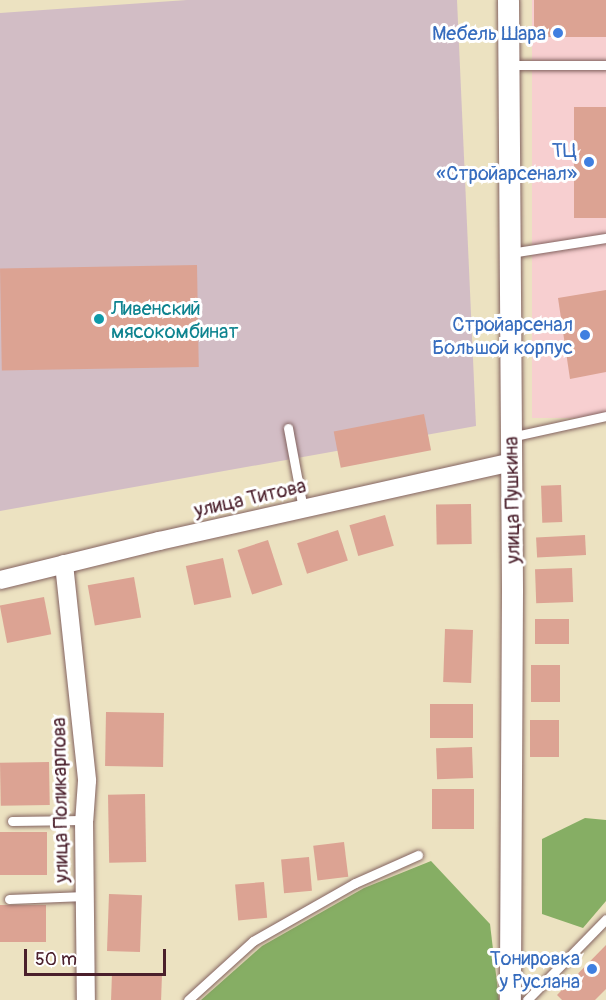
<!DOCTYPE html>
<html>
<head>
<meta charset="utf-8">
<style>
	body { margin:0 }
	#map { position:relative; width:606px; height:1000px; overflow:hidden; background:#ece2c1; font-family:Pangolin,sans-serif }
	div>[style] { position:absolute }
	.built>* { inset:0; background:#f7cfd0; transform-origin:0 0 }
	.industrial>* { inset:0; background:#d2bdc5 }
	.forest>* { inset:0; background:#86ae64 }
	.building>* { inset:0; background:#dca393; transform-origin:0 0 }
	.roads { filter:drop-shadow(0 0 2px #836360) drop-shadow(0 0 2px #836360) }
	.service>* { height:9px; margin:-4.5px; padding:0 4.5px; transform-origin:4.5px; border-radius:4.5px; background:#fff }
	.minor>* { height:18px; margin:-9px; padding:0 9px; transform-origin:9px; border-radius:9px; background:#fff }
	.tertiary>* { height:21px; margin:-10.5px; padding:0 10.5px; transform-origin:10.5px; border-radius:10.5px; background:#fff }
	.dots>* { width:16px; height:16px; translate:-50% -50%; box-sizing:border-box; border:3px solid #fff; border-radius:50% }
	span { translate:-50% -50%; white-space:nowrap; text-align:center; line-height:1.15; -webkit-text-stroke:6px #fff; paint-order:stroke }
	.shop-label { font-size:20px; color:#366cbe }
	.right { translate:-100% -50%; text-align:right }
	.culture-label { font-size:20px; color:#0d838f }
	.left { translate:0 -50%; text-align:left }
	.street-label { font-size:20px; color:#4a1f2b }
	.scale { position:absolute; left:24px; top:949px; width:142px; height:27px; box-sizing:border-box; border:3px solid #4a1f2b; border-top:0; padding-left:8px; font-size:18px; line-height:21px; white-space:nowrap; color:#4a1f2b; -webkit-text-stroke:4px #fff; paint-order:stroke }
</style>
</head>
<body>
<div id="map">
	<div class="built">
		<i style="left:532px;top:0;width:74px;height:418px"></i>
	</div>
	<div class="industrial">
		<i style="clip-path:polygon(187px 0,457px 0,476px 426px,0 511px,0 13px)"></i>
	</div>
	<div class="forest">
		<i style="clip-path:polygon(585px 818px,606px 820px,606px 901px,583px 928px,542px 914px,542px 839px)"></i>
		<i style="clip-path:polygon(431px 861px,490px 924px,499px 1000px,201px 1000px,262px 946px,364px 888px)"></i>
	</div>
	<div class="building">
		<i style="left:534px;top:0;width:72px;height:37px"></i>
		<i style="left:574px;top:107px;width:32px;height:111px"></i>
		<i style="left:197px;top:265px;width:102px;height:197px;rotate:89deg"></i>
		<i style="clip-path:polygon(606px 290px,606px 372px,570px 379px,558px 298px)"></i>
		<i style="left:424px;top:414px;width:37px;height:92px;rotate:79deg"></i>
		<i style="left:561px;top:485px;width:37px;height:20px;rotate:88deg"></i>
		<i style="left:471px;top:504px;width:40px;height:35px;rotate:89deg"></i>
		<i style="left:385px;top:515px;width:32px;height:37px;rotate:74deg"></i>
		<i style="left:338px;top:530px;width:32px;height:43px;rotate:72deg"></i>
		<i style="left:585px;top:535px;width:20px;height:49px;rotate:87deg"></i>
		<i style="left:268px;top:540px;width:47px;height:32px;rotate:72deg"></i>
		<i style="left:223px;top:558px;width:40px;height:38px;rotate:78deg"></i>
		<i style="left:572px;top:568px;width:34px;height:37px;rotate:88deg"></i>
		<i style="left:134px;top:577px;width:41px;height:47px;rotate:80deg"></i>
		<i style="left:44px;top:597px;width:38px;height:45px;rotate:79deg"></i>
		<i style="left:535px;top:619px;width:34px;height:25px"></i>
		<i style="left:445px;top:629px;width:28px;height:53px;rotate:2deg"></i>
		<i style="left:531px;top:665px;width:29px;height:37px"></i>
		<i style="left:430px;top:704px;width:43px;height:34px"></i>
		<i style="left:106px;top:712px;width:58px;height:54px;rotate:1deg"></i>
		<i style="left:530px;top:720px;width:29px;height:37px"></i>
		<i style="left:472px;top:747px;width:31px;height:36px;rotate:88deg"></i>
		<i style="left:49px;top:762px;width:43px;height:49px;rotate:89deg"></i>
		<i style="left:432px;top:789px;width:42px;height:40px"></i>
		<i style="left:145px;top:794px;width:68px;height:37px;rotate:89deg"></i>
		<i style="left:0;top:832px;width:47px;height:43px"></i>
		<i style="left:344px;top:842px;width:35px;height:31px;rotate:83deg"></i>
		<i style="left:309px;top:857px;width:34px;height:28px;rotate:85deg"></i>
		<i style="left:264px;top:882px;width:36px;height:29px;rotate:85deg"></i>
		<i style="left:109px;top:894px;width:33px;height:57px;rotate:2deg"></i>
		<i style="left:46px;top:905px;width:37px;height:46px;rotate:90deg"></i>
		<i style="clip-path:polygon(606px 945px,606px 989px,595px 1000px,562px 1000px,557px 995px)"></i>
		<i style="left:112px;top:973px;width:50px;height:27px;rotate:2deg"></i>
	</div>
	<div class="roads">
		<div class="service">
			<i style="left:510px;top:65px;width:96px"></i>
			<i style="left:510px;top:253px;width:97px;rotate:-8.9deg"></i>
			<i style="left:288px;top:428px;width:82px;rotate:79.5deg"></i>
			<i style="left:511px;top:437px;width:97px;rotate:-12.5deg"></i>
			<i style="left:12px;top:821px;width:72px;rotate:-0.8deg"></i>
			<i style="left:9px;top:899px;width:76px;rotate:-2.3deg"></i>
			<i style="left:188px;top:1000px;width:88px;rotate:-42.2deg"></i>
			<i style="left:253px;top:941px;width:117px;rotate:-29.6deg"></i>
			<i style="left:355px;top:883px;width:69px;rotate:-24deg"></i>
			<i style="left:527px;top:1000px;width:113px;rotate:-45.7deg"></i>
		</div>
		<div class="minor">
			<i style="left:64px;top:564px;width:218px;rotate:83.9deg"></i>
			<i style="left:87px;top:781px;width:39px;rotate:94deg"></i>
			<i style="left:84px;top:820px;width:180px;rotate:89.4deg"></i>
			<i style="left:0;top:580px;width:164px;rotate:-13.8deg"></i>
			<i style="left:159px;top:541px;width:361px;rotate:-12.6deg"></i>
		</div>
		<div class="tertiary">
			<i style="left:508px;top:0;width:591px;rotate:89.61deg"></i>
			<i style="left:512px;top:591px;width:409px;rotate:90.3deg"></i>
		</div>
	</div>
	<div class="dots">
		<i style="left:558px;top:33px;background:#3f7fe0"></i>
		<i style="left:589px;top:162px;background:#3f7fe0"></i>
		<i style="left:99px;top:319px;background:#0f9aa8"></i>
		<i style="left:585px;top:335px;background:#3f7fe0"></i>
		<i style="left:592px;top:969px;background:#3f7fe0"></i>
	</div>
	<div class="shop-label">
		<span class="right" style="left:546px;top:33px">Мебель Шара</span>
		<span class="right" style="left:577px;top:162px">ТЦ<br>«Стройарсенал»</span>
		<span class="right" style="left:573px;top:336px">Стройарсенал<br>Большой корпус</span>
		<span class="right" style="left:580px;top:970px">Тонировка<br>у Руслана</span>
	</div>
	<div class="culture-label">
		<span class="left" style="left:111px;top:320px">Ливенский<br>мясокомбинат</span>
	</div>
	<div class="street-label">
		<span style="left:250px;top:498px;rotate:-13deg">улица Титова</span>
		<span style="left:512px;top:500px;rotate:-91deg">улица Пушкина</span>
		<span style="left:60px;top:800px;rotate:-91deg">улица Поликарпова</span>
	</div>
	<div class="scale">50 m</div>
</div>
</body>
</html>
